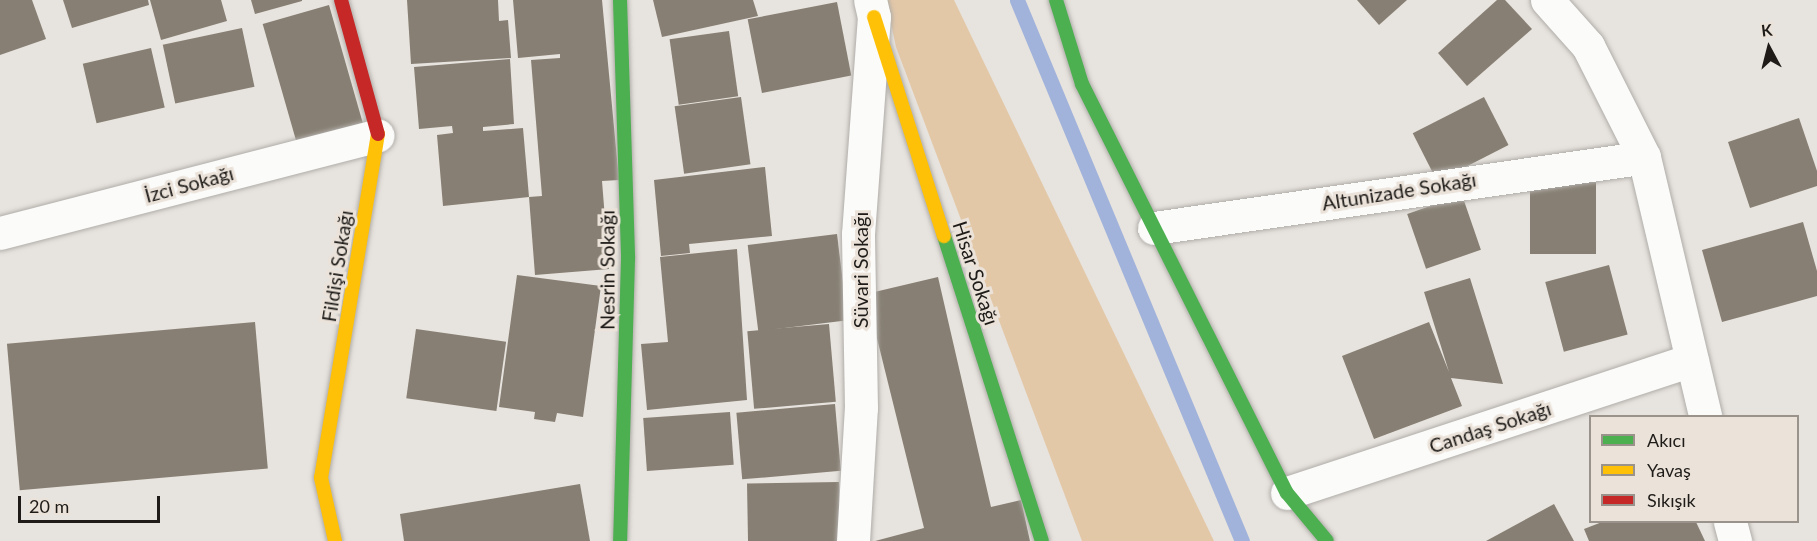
<!DOCTYPE html>
<html>
<head>
<meta charset="utf-8">
<style>
	body { margin:0 }
	#map { position:relative; width:1817px; height:541px; overflow:hidden; background:#e7e3de; font-family:Lato,sans-serif }
	div>[style] { position:absolute }
	.green>* { inset:0; background:#e3c8a8 }
	.stream>* { height:15px; margin:-7.5px; padding:0 7.5px; transform-origin:7.5px; border-radius:7.5px; background:#a1b3db }
	.building>* { inset:0; background:#877f73; transform-origin:0 0 }
	.roads { filter:drop-shadow(0 0 2px #b0ada9) drop-shadow(0 0 2px #b0ada9) }
	.street>* { height:33px; margin:-16.5px; padding:0 16.5px; transform-origin:16.5px; border-radius:16.5px; background:#fbfbfa }
	.fast>* { height:14px; margin:-7px; padding:0 7px; transform-origin:7px; border-radius:7px; background:#4caf50 }
	.slow>* { height:14px; margin:-7px; padding:0 7px; transform-origin:7px; border-radius:7px; background:#ffc107 }
	.jam>* { height:14px; margin:-7px; padding:0 7px; transform-origin:7px; border-radius:7px; background:#c62828 }
	span { translate:-50% -50%; white-space:nowrap; text-align:center; line-height:1.15; -webkit-text-stroke:6px #ebe3da; paint-order:stroke }
	.street-label { font-size:20px; color:#1e1b18 }
	.legend { position:absolute; left:1589px; top:415px; width:210px; height:108px; box-sizing:border-box; background:#ebe3da; border:2px solid #99938c; margin:0; padding:8px 10px; list-style:none; font-size:18px; color:#1e1b18 }
	.legend li { display:flex; align-items:center; gap:12px; height:30px }
	.legend b { width:30px; border:2px solid #99938c }
	.north { position:absolute; left:1739px; top:18px; width:60px; height:60px; -webkit-text-stroke:4px #ebe3da; paint-order:stroke; rotate:353deg; font-size:16px; font-weight:700; line-height:24px; text-align:center; color:#1e1b18 }
	.north::after { content:''; display:block; margin:auto; width:21px; height:27px; background:#1e1b18; clip-path:polygon(50% 0,100% 100%,50% 72%,0 100%) }
	.scale { position:absolute; left:18px; top:496px; width:142px; height:27px; box-sizing:border-box; border:3px solid #1e1b18; border-top:0; padding-left:8px; font-size:18px; line-height:21px; white-space:nowrap; color:#1e1b18; -webkit-text-stroke:4px #ebe3da; paint-order:stroke }
</style>
</head>
<body>
<div id="map">
	<div class="green">
		<i style="clip-path:polygon(886px 0,954px 0,1214px 541px,1082px 541px,896px 47px)"></i>
	</div>
	<div class="stream">
		<i style="left:1017px;top:0;width:586px;rotate:67.42deg"></i>
	</div>
	<div class="building">
		<i style="clip-path:polygon(0 0,32px 0,46px 39px,0 55px)"></i>
		<i style="clip-path:polygon(63px 0,148px 0,149px 5px,72px 28px)"></i>
		<i style="clip-path:polygon(150px 0,221px 0,227px 21px,161px 40px)"></i>
		<i style="clip-path:polygon(251px 0,302px 0,302px 1px,255px 14px)"></i>
		<i style="clip-path:polygon(407px 0,498px 0,499px 21px,508px 20px,511px 58px,411px 64px)"></i>
		<i style="clip-path:polygon(513px 0,602px 0,619px 180px,602px 181px,609px 269px,535px 275px,529px 197px,542px 196px,531px 60px,560px 58px,560px 54px,518px 58px)"></i>
		<i style="clip-path:polygon(653px 0,753px 0,758px 16px,662px 37px)"></i>
		<i style="clip-path:polygon(1357px 0,1407px 0,1379px 25px)"></i>
		<i style="clip-path:polygon(1497px 0,1505px 0,1532px 29px,1467px 86px,1438px 53px)"></i>
		<i style="left:837px;top:2px;width:75px;height:91px;rotate:79deg"></i>
		<i style="left:329px;top:5px;width:124px;height:69px;rotate:74deg"></i>
		<i style="left:242px;top:28px;width:60px;height:81px;rotate:78deg"></i>
		<i style="left:729px;top:31px;width:66px;height:60px;rotate:82deg"></i>
		<i style="left:151px;top:48px;width:61px;height:70px;rotate:77deg"></i>
		<i style="clip-path:polygon(510px 59px,514px 124px,483px 127px,483px 131px,523px 128px,529px 197px,443px 206px,437px 135px,453px 133px,452px 126px,419px 129px,414px 67px)"></i>
		<i style="left:741px;top:97px;width:68px;height:67px;rotate:82deg"></i>
		<i style="left:1484px;top:97px;width:54px;height:80px;rotate:63deg"></i>
		<i style="clip-path:polygon(1799px 118px,1817px 171px,1817px 186px,1750px 208px,1728px 142px)"></i>
		<i style="clip-path:polygon(765px 167px,772px 236px,689px 244px,690px 253px,661px 256px,654px 180px)"></i>
		<i style="left:1530px;top:171px;width:66px;height:83px"></i>
		<i style="left:1462px;top:195px;width:58px;height:58px;rotate:71deg"></i>
		<i style="clip-path:polygon(1803px 222px,1817px 271px,1817px 296px,1722px 322px,1702px 250px)"></i>
		<i style="left:837px;top:234px;width:87px;height:90px;rotate:83deg"></i>
		<i style="clip-path:polygon(737px 249px,747px 400px,647px 410px,641px 344px,668px 342px,660px 257px)"></i>
		<i style="left:1609px;top:265px;width:72px;height:66px;rotate:75deg"></i>
		<i style="clip-path:polygon(517px 275px,601px 286px,583px 417px,557px 413px,555px 422px,534px 419px,535px 412px,499px 407px)"></i>
		<i style="clip-path:polygon(938px 277px,991px 507px,1021px 500px,1030px 541px,875px 541px,924px 528px,866px 294px)"></i>
		<i style="clip-path:polygon(1470px 278px,1503px 384px,1451px 378px,1462px 406px,1374px 439px,1342px 356px,1429px 322px,1449px 372px,1424px 292px)"></i>
		<i style="left:255px;top:322px;width:147px;height:249px;rotate:85deg"></i>
		<i style="left:829px;top:324px;width:78px;height:82px;rotate:85deg"></i>
		<i style="left:416px;top:329px;width:91px;height:70px;rotate:8deg"></i>
		<i style="left:835px;top:404px;width:67px;height:99px;rotate:85deg"></i>
		<i style="left:730px;top:412px;width:53px;height:87px;rotate:86deg"></i>
		<i style="left:839px;top:482px;width:59px;height:92px;rotate:89deg"></i>
		<i style="clip-path:polygon(580px 484px,590px 541px,404px 541px,400px 514px)"></i>
		<i style="clip-path:polygon(1554px 504px,1574px 541px,1486px 541px)"></i>
		<i style="clip-path:polygon(1602px 522px,1696px 522px,1705px 541px,1589px 541px,1584px 529px)"></i>
	</div>
	<div class="roads">
		<div class="street">
			<i style="left:1547px;top:0;width:62px;rotate:48.3deg"></i>
			<i style="left:1588px;top:46px;width:124px;rotate:63.2deg"></i>
			<i style="left:1644px;top:157px;width:266px;rotate:76.7deg"></i>
			<i style="left:1154px;top:228px;width:495px;rotate:-8.2deg"></i>
			<i style="left:0;top:233px;width:390px;rotate:-14.5deg"></i>
			<i style="left:1287px;top:493px;width:426px;rotate:-18.2deg"></i>
			<i style="left:1730px;top:522px;width:20px;rotate:75deg"></i>
			<i style="left:853px;top:541px;width:133px;rotate:-86.6deg"></i>
			<i style="left:861px;top:408px;width:174px;rotate:-91deg"></i>
			<i style="left:858px;top:234px;width:218px;rotate:-85.8deg"></i>
			<i style="left:874px;top:17px;width:17px;rotate:-103deg"></i>
		</div>
		<div class="fast">
			<i style="left:620px;top:0;width:259px;rotate:88.2deg"></i>
			<i style="left:628px;top:259px;width:282px;rotate:91.6deg"></i>
			<i style="left:1056px;top:0;width:88px;rotate:72.8deg"></i>
			<i style="left:1082px;top:84px;width:457px;rotate:63.4deg"></i>
			<i style="left:1287px;top:493px;width:62px;rotate:50.2deg"></i>
			<i style="left:944px;top:236px;width:320px;rotate:72.2deg"></i>
		</div>
		<div class="slow">
			<i style="left:874px;top:17px;width:230px;rotate:72.3deg"></i>
			<i style="left:335px;top:541px;width:65px;rotate:-102.5deg"></i>
			<i style="left:321px;top:478px;width:349px;rotate:-80.6deg"></i>
		</div>
		<div class="jam">
			<i style="left:341px;top:0;width:139px;rotate:74.6deg"></i>
		</div>
	</div>
	<div class="street-label">
		<span style="left:189px;top:184px;rotate:-15deg">İzci Sokağı</span>
		<span style="left:1399px;top:191px;rotate:-9deg">Altunizade Sokağı</span>
		<span style="left:337px;top:266px;rotate:-81deg">Fildişi Sokağı</span>
		<span style="left:607px;top:270px;rotate:-90deg">Nesrin Sokağı</span>
		<span style="left:860px;top:270px;rotate:-90deg">Süvari Sokağı</span>
		<span style="left:976px;top:273px;rotate:72deg">Hisar Sokağı</span>
		<span style="left:1490px;top:427px;rotate:-18deg">Candaş Sokağı</span>
	</div>
	<ul class="legend">
	<li><b style="height:8px;background:#4caf50"></b>Akıcı</li>
	<li><b style="height:8px;background:#ffc107"></b>Yavaş</li>
	<li><b style="height:8px;background:#c62828"></b>Sıkışık</li>
	</ul>
	<div class="north">K</div>
	<div class="scale">20 m</div>
</div>
</body>
</html>
